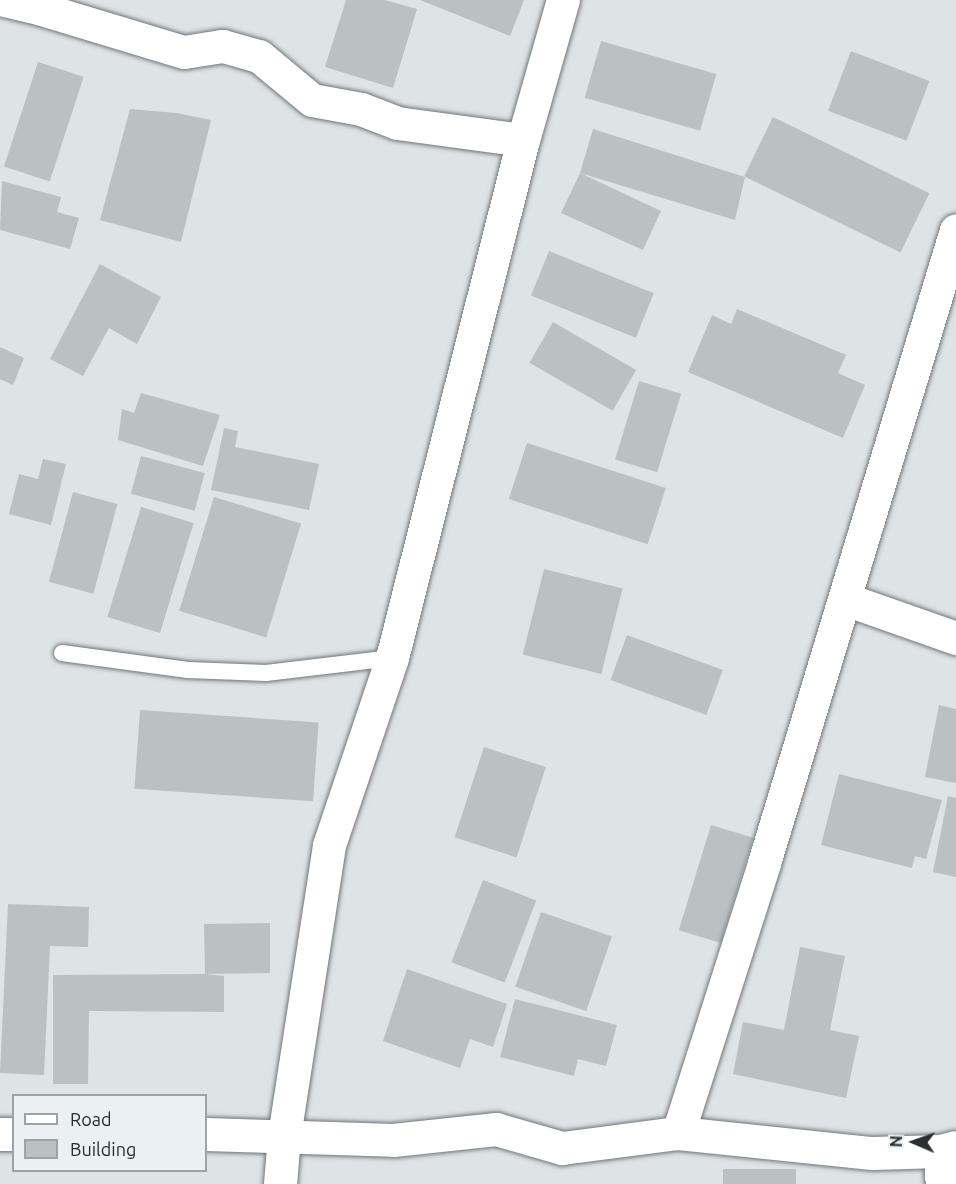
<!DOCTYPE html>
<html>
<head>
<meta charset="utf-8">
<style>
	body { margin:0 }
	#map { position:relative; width:956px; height:1184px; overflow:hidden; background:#dee3e5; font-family:Ubuntu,sans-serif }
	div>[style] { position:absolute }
	.building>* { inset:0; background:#bbc0c3; transform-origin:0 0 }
	.roads { filter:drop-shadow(0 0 2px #717679) drop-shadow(0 0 2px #717679) }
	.lane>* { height:16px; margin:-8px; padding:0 8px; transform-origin:8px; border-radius:8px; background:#fff }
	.street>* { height:33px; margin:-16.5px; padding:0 16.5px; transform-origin:16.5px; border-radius:16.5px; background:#fff }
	span { translate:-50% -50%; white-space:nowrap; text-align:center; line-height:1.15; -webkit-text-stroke:4.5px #ebf0f3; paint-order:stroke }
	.legend { position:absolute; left:12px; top:1094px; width:195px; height:78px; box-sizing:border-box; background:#ebf0f3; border:2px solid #9ea2a4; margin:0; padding:8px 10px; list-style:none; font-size:18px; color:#2b2d2e }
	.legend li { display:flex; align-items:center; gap:12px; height:30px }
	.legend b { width:30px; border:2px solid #9ea2a4 }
	.north { position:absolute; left:884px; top:1112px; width:60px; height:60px; -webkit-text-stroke:4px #ebf0f3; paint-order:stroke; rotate:272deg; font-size:16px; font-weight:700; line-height:24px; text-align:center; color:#2b2d2e }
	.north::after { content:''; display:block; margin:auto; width:21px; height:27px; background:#2b2d2e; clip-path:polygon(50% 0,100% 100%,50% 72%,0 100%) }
</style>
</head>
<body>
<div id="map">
	<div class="building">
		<i style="clip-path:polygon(346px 0,385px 0,417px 9px,393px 88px,325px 67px)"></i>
		<i style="clip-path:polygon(420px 0,524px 0,510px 36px)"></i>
		<i style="left:601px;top:41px;width:120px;height:59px;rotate:16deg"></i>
		<i style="left:851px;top:51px;width:84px;height:64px;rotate:21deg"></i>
		<i style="left:38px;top:62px;width:48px;height:110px;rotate:18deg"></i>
		<i style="clip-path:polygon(130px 109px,176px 113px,211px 120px,181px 242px,100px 220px)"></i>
		<i style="left:773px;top:117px;width:174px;height:66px;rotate:26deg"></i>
		<i style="clip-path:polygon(593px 129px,745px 177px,735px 220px,580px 173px,661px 211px,643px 250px,561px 213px,580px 173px)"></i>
		<i style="clip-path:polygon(2px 181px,61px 197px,57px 212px,79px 218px,70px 249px,0 230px)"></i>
		<i style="left:549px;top:251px;width:113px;height:48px;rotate:22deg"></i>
		<i style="clip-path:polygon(100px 264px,161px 297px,137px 344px,109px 328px,83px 376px,50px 359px)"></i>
		<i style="clip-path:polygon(737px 309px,846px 355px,838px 373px,865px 385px,843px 438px,688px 372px,712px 315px,731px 324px)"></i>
		<i style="left:553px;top:322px;width:96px;height:47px;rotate:30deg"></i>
		<i style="clip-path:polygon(0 347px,24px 358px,13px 385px,0 379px)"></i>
		<i style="left:639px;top:381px;width:44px;height:82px;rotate:17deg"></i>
		<i style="clip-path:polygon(141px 393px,220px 415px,203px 466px,118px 440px,122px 409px,134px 413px)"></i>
		<i style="clip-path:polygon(224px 428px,238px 431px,235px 447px,319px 464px,309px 510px,211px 490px)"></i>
		<i style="left:527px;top:443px;width:146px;height:59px;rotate:18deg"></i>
		<i style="left:141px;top:456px;width:66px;height:39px;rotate:15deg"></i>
		<i style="clip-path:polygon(43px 459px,66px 464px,51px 525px,9px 514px,19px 474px,38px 479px)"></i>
		<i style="left:73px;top:492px;width:46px;height:93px;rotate:15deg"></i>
		<i style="left:214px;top:497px;width:91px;height:119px;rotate:17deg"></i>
		<i style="left:141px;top:507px;width:55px;height:115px;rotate:17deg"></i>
		<i style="left:544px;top:569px;width:81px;height:88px;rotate:14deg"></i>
		<i style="left:627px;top:635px;width:102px;height:48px;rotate:20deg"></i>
		<i style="clip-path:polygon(939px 705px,956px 709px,956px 783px,925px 777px)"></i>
		<i style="left:140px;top:710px;width:179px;height:79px;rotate:4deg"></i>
		<i style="left:484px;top:747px;width:65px;height:95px;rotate:18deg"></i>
		<i style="clip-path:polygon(839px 774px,942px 800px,926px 859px,915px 856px,912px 868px,821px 845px)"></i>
		<i style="clip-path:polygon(948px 796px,956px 798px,956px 877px,933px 872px)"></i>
		<i style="left:711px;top:825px;width:44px;height:110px;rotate:17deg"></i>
		<i style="left:483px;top:880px;width:57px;height:88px;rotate:21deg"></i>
		<i style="clip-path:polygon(8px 904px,89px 907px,88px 947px,50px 946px,44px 1075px,0 1073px)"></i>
		<i style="left:541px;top:912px;width:75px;height:79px;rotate:19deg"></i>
		<i style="clip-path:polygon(270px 923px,270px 973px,205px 974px,224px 976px,224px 1012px,89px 1011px,88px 1084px,53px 1084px,53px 975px,205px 974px,204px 924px)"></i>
		<i style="clip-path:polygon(800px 947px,845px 956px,830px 1030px,859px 1036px,846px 1098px,733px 1074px,743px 1022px,784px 1030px)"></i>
		<i style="clip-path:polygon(407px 969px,507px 1004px,493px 1047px,470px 1039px,460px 1068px,383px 1041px)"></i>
		<i style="clip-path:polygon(515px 999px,617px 1025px,606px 1066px,578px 1059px,574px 1076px,500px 1057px)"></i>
		<i style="left:723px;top:1169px;width:73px;height:15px"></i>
	</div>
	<div class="roads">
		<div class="lane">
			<i style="left:62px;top:653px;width:127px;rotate:7.7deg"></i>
			<i style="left:188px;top:670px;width:78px;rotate:2.2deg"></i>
			<i style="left:266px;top:673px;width:127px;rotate:-6.8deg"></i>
		</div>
		<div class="street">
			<i style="left:4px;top:0;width:35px;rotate:13deg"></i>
			<i style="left:38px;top:8px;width:152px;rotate:16.8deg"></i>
			<i style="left:184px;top:52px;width:39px;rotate:-9deg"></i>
			<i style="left:223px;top:46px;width:37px;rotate:16deg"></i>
			<i style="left:259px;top:56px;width:69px;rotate:39.7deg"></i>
			<i style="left:312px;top:100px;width:50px;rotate:10.4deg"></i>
			<i style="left:361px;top:109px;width:39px;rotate:21deg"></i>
			<i style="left:397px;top:123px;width:127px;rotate:7.7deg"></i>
			<i style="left:845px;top:599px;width:118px;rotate:19.4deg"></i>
			<i style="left:678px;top:1133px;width:283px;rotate:-72.3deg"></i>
			<i style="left:764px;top:863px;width:661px;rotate:-73.13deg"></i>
			<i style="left:0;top:1134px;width:14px"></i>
			<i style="left:206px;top:1134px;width:187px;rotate:1.8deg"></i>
			<i style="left:393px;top:1140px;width:104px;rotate:-6.1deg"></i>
			<i style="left:496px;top:1129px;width:69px;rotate:16.1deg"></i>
			<i style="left:562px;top:1148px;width:117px;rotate:-7.4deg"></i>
			<i style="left:678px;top:1133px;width:195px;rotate:5.9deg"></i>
			<i style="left:872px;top:1153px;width:68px;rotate:-1.7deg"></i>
			<i style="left:940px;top:1151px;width:16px;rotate:-14deg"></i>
			<i style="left:940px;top:1151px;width:33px;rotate:87deg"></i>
			<i style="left:280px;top:1184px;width:48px;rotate:-85.2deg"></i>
			<i style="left:284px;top:1136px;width:294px;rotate:-81.2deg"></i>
			<i style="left:329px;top:845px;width:197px;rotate:-71.4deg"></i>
			<i style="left:392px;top:658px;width:534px;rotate:-75.81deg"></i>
			<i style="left:523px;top:140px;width:146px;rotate:-74.1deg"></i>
		</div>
	</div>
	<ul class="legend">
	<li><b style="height:8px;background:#fff"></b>Road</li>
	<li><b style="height:16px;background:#bbc0c3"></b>Building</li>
	</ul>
	<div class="north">N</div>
</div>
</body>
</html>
